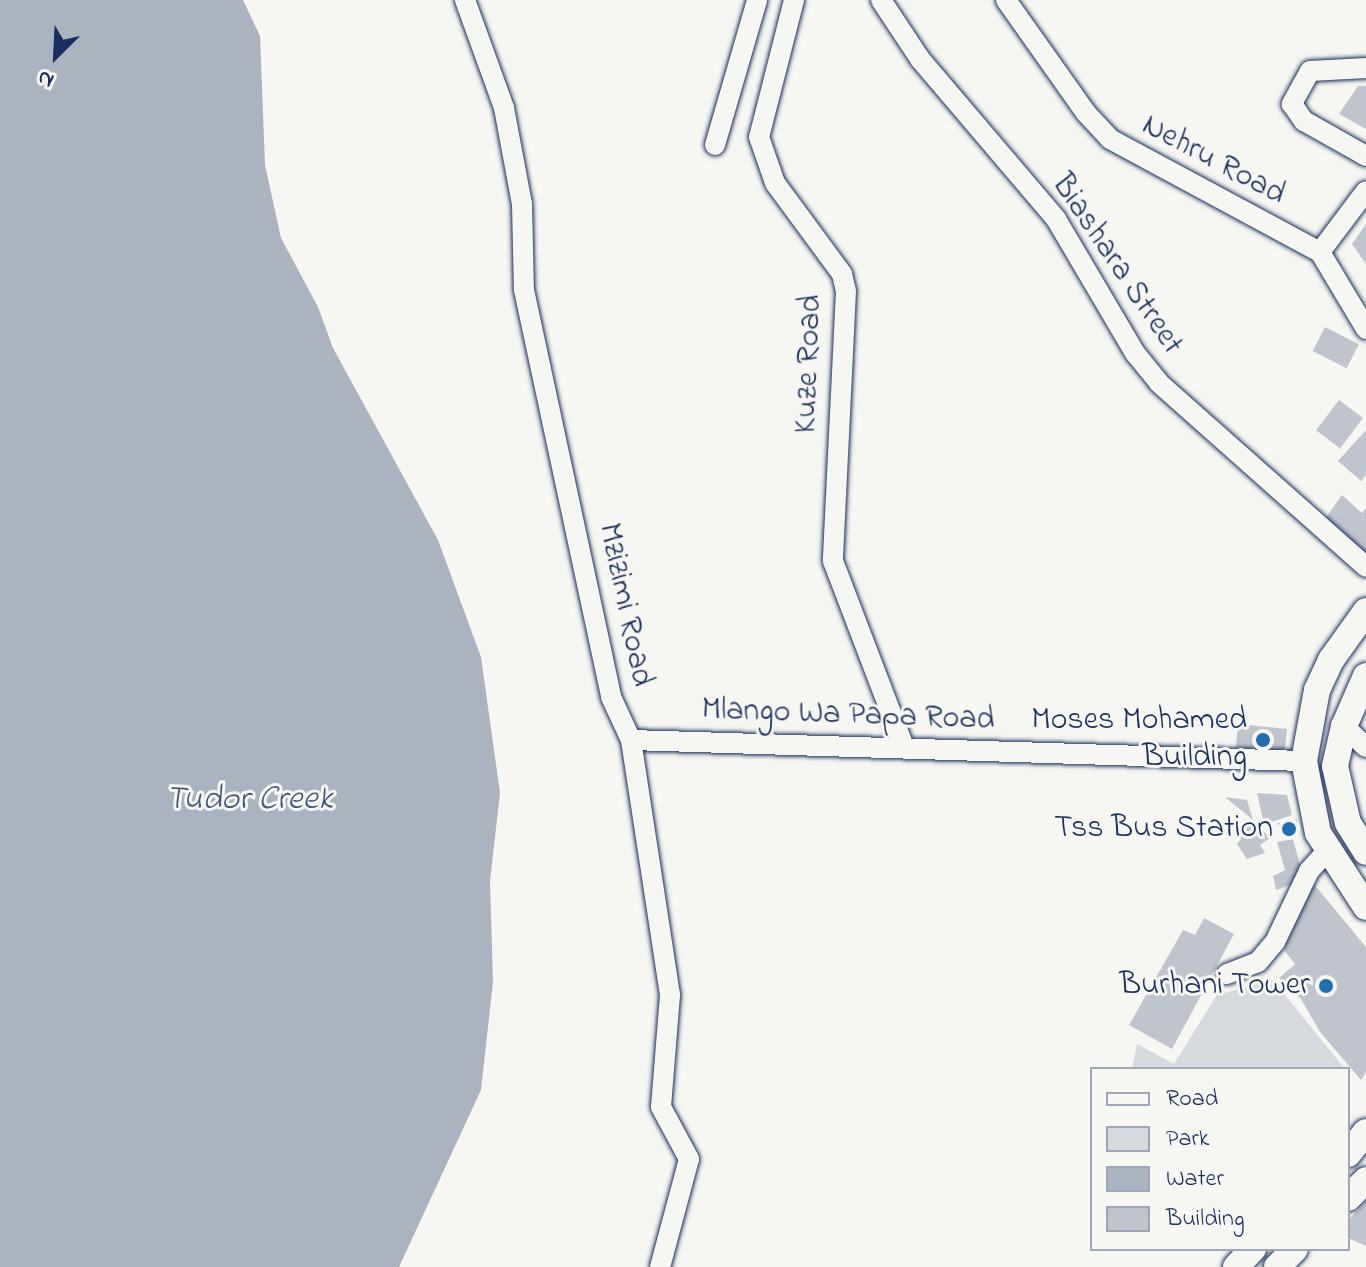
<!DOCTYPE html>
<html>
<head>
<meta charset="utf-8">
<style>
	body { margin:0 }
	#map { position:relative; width:1366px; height:1267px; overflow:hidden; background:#f6f6f2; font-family:"Indie Flower",sans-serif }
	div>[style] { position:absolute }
	.green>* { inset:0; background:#d6d9dd }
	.water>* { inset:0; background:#abb2c0 }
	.building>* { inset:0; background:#c0c4cd; transform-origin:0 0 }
	.roads { filter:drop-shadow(0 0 2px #1b2f5e) drop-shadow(0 0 2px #1b2f5e) }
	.minor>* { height:20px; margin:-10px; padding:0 10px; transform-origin:10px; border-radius:10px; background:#f6f6f2 }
	.major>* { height:26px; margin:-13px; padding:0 13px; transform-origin:13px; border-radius:13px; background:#f6f6f2 }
	.dots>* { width:22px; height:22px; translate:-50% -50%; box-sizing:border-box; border:4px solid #f6f6f2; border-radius:50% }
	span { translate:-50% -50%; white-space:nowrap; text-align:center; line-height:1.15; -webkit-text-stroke:6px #f6f6f2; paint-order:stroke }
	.street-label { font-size:32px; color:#1b2f5e }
	.poi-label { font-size:32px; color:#1b2f5e }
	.right { translate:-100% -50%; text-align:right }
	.water-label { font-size:34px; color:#46567b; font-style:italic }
	.legend { position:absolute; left:1090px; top:1067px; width:260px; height:184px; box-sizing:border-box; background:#f6f6f2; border:2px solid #9ea6b7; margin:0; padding:10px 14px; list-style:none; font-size:24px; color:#1b2f5e }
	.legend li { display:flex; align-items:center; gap:16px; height:40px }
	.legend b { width:40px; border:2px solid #9ea6b7 }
	.north { position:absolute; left:16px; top:16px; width:80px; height:80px; -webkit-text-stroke:6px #f6f6f2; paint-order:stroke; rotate:204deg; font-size:22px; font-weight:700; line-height:32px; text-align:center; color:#1b2f5e }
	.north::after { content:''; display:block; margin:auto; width:28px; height:36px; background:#1b2f5e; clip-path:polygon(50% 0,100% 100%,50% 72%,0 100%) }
</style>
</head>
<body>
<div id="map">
	<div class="green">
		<i style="clip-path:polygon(1273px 980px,1345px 1069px,1132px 1069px,1137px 1044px,1174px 1064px,1217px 995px)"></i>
	</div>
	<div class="water">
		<i style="clip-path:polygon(0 0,243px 0,260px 36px,265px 165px,281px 238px,318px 307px,333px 348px,438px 540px,481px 657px,500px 793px,490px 881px,493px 982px,481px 1090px,399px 1267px,0 1267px)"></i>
	</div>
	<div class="building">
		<i style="clip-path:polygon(1358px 86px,1366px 86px,1366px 129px,1339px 114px)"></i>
		<i style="clip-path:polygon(1366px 224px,1366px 264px,1352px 244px)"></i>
		<i style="left:1325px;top:327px;width:38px;height:27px;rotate:27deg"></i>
		<i style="left:1339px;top:400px;width:30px;height:38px;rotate:37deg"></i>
		<i style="clip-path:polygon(1366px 430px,1366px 475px,1361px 481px,1338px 461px)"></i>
		<i style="clip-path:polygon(1342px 495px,1362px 513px,1366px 508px,1366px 557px,1325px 519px)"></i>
		<i style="left:1287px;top:729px;width:27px;height:49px;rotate:96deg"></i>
		<i style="clip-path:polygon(1257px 793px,1287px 795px,1292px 815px,1269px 823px,1263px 819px)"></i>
		<i style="clip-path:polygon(1225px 797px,1247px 800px,1253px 820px)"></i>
		<i style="clip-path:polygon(1297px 819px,1299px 834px,1283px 836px,1277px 823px)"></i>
		<i style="clip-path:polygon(1254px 821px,1270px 838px,1260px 845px,1265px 853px,1247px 859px,1237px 844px,1241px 839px,1238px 830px)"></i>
		<i style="clip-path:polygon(1293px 839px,1304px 880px,1276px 890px,1273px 876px,1285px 870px,1277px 842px)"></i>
		<i style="clip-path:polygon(1308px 877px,1366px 947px,1366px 1072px,1361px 1080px,1320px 1032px,1301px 999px,1279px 978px,1295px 964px,1284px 950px)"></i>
		<i style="clip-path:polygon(1204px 918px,1234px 934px,1172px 1049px,1129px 1025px,1183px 930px,1195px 935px)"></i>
		<i style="clip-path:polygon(1366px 1202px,1366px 1246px,1348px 1238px,1348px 1220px)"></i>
	</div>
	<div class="roads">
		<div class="minor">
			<i style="left:465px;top:0;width:115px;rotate:70.1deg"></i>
			<i style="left:504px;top:108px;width:98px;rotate:79.4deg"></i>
			<i style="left:522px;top:204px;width:86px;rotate:88.7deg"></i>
			<i style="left:524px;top:290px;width:416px;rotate:77.9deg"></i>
			<i style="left:611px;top:697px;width:47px;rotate:65.1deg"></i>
			<i style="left:631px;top:740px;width:258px;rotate:81.3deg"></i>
			<i style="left:670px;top:995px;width:112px;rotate:94.6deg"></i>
			<i style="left:661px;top:1107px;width:59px;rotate:61.7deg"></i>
			<i style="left:689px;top:1159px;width:112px;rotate:105deg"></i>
			<i style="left:794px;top:0;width:141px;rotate:104.3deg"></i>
			<i style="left:759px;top:137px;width:49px;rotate:70.8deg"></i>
			<i style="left:775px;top:183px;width:113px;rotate:53.6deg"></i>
			<i style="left:842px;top:274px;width:17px;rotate:77deg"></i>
			<i style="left:846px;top:291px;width:270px;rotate:92.8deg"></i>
			<i style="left:833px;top:561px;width:199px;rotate:69.1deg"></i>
			<i style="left:881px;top:0;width:71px;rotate:56.5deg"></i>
			<i style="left:920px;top:59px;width:210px;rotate:49.6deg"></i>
			<i style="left:1056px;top:219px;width:156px;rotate:59.5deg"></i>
			<i style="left:1135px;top:353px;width:38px;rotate:51deg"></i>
			<i style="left:1159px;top:383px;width:277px;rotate:41.6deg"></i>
			<i style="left:1006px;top:0;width:138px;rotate:54.7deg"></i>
			<i style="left:1086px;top:113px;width:35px;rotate:47deg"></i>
			<i style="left:1110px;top:139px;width:238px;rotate:28.3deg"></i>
			<i style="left:1320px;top:252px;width:90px;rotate:59.1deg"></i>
			<i style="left:1366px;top:68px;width:56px;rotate:176.9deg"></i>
			<i style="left:1310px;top:71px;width:38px;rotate:119deg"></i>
			<i style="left:1292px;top:104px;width:21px;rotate:55deg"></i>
			<i style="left:1304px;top:121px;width:71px;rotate:29.4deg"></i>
			<i style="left:715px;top:145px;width:151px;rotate:-73.8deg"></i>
			<i style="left:1320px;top:252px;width:76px;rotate:-53deg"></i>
			<i style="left:1344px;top:726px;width:30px;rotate:44deg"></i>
			<i style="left:631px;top:740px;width:673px;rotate:1.79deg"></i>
			<i style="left:1227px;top:974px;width:33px;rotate:-21deg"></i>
			<i style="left:1258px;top:962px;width:26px;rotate:-50deg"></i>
			<i style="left:1275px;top:942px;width:79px;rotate:-64.4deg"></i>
			<i style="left:1309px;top:871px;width:28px;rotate:-48deg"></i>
		</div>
		<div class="major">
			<i style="left:1366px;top:611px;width:60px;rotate:125.5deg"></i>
			<i style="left:1331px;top:660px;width:33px;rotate:115deg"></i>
			<i style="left:1317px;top:690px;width:72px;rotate:100.4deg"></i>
			<i style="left:1304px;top:761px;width:73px;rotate:79deg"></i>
			<i style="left:1318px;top:833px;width:88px;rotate:57deg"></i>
			<i style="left:1366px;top:676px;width:55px;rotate:113.7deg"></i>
			<i style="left:1344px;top:726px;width:41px;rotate:102.7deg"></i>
			<i style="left:1335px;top:766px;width:58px;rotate:77.2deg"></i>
			<i style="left:1348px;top:823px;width:34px;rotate:58deg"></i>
			<i style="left:1348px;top:1154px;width:28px;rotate:-51deg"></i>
			<i style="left:1348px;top:1198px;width:25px;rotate:-45deg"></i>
			<i style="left:1236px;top:1267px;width:25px;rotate:-47deg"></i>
			<i style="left:1277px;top:1267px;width:25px;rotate:-45deg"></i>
		</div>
	</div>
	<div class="dots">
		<i style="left:1263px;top:740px;background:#1f6fb2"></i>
		<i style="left:1289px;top:829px;background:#1f6fb2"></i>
		<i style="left:1326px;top:986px;background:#1f6fb2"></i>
	</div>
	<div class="street-label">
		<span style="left:1213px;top:161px;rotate:28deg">Nehru Road</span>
		<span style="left:1116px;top:265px;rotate:56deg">Biashara Street</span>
		<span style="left:810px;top:364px;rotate:-88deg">Kuze Road</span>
		<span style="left:624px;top:605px;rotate:78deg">Mzizimi Road</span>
		<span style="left:848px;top:716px;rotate:2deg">Mlango Wa Papa Road</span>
	</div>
	<div class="poi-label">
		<span class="right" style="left:1247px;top:740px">Moses Mohamed<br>Building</span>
		<span class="right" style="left:1273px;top:829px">Tss Bus Station</span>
		<span class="right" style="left:1310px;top:986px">Burhani Tower</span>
	</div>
	<div class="water-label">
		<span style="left:249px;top:801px">Tudor Creek</span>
	</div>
	<ul class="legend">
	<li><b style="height:10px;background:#f6f6f2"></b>Road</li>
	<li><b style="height:22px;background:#d6d9dd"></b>Park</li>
	<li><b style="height:22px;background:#abb2c0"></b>Water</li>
	<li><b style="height:22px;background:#c0c4cd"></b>Building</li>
	</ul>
	<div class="north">N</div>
</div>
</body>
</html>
